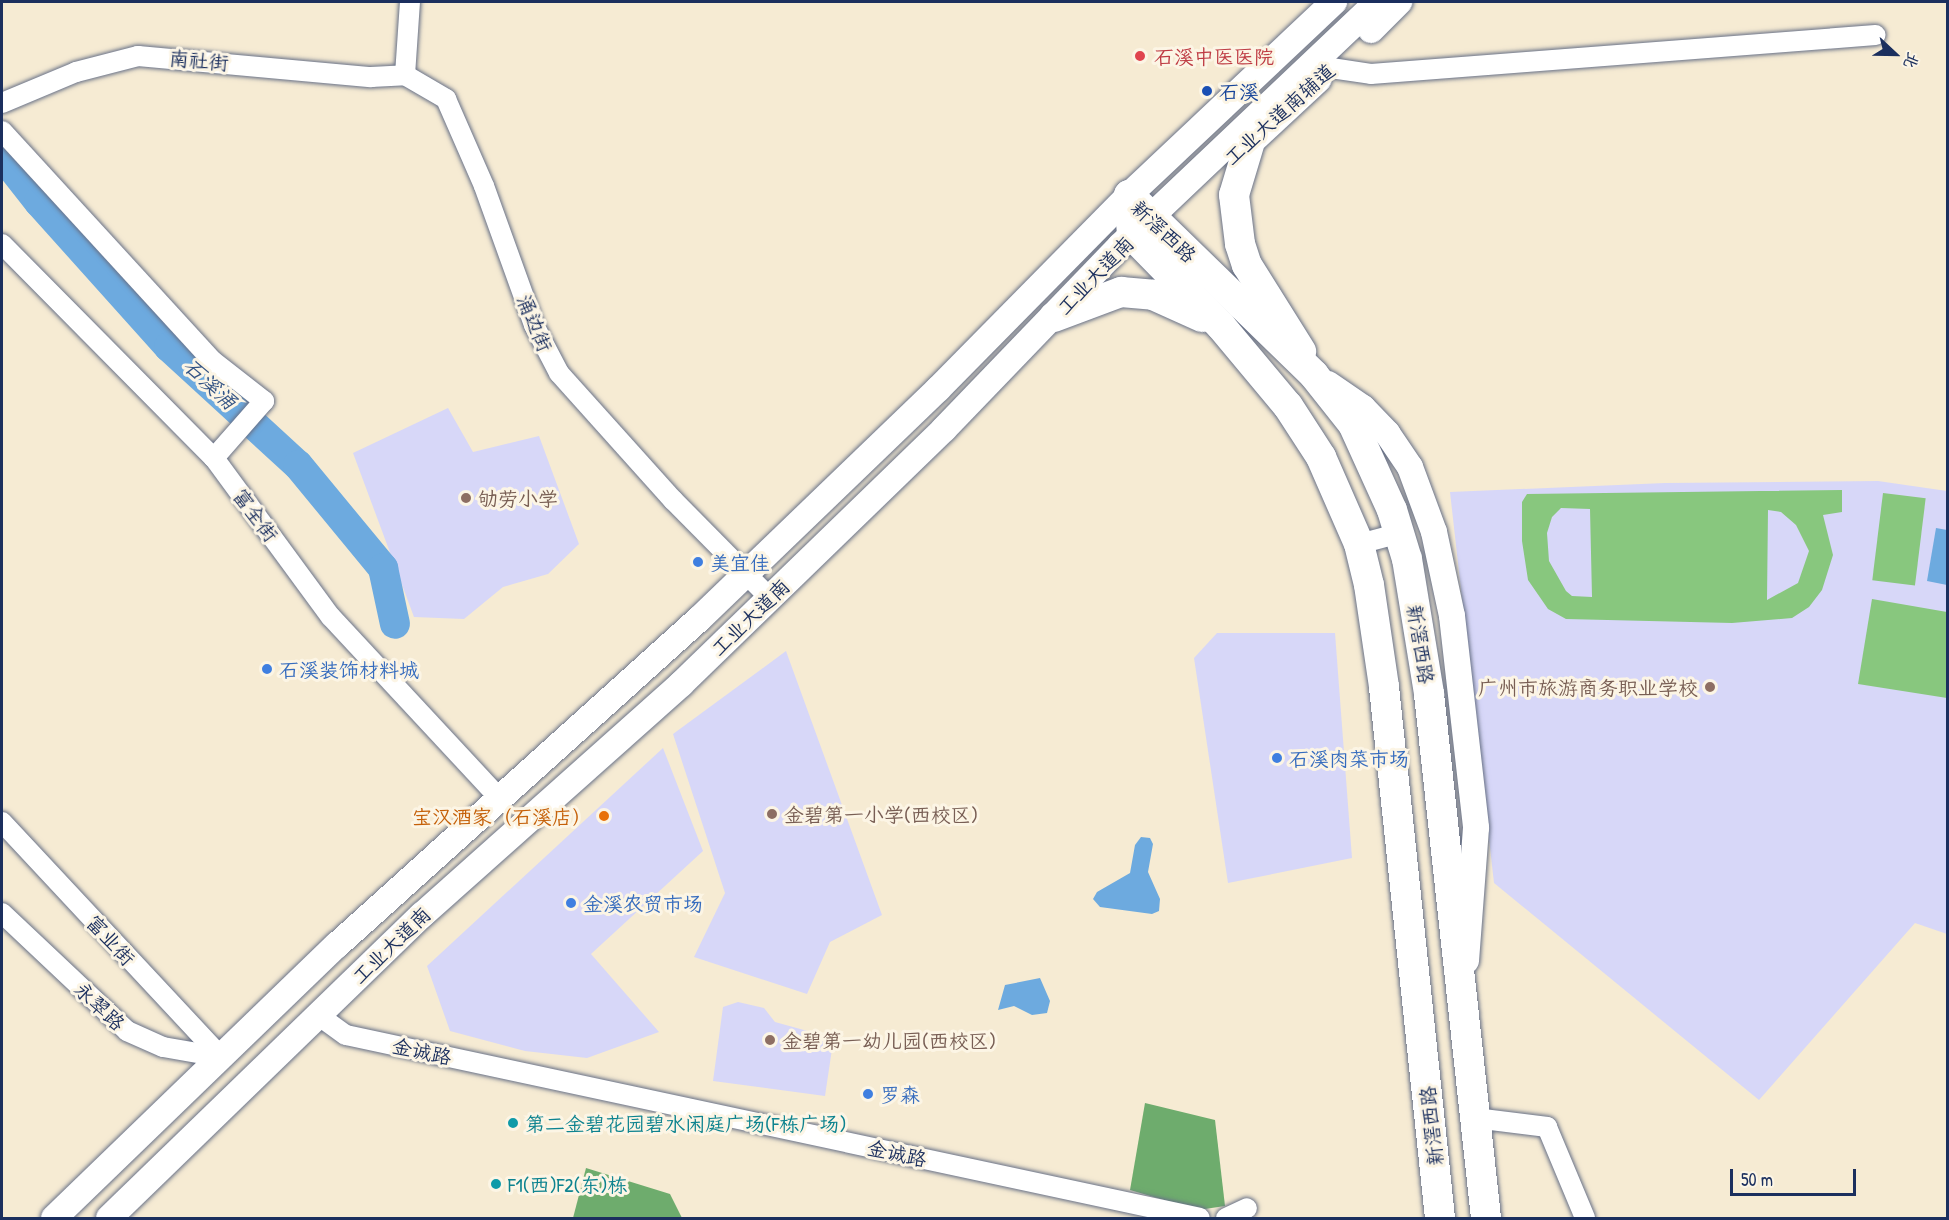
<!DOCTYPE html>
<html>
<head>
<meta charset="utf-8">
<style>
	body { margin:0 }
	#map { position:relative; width:1949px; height:1220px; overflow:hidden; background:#f6ebd3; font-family:"Patrick Hand","LXGW WenKai TC",sans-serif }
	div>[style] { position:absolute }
	.built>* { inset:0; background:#d7d7f8 }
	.green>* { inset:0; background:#88c77e; transform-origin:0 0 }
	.forest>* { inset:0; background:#6eac6d }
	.water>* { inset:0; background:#6daadf }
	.river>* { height:30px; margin:-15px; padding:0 15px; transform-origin:15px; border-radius:15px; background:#6daadf }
	.roads { filter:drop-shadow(0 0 2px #687187) drop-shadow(0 0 2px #687187) }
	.minor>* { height:20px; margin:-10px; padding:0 10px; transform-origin:10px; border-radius:10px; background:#fff }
	.major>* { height:26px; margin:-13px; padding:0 13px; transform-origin:13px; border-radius:13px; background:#fff }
	.highway>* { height:30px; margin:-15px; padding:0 15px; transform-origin:15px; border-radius:15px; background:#fff }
	.dots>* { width:16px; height:16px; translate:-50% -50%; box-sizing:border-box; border:3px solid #fcf5e5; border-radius:50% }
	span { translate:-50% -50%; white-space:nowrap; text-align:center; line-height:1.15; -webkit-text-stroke:6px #fcf5e5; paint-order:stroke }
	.health-label { font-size:20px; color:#be3a42 }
	.left { translate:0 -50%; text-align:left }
	.street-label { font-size:20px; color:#1b2f5e }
	.transit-label { font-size:20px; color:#164399 }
	.education-label { font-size:20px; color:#785e54 }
	.right { translate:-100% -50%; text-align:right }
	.shop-label { font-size:20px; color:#366cbe }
	.food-label { font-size:20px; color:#c56008 }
	.culture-label { font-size:20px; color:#0d838f }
	.water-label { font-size:21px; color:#345485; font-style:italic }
	.frame { position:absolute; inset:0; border:3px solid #1b2f5e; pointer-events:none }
	.north { position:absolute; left:1865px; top:24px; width:60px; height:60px; -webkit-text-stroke:4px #fcf5e5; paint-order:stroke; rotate:112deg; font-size:16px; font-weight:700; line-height:24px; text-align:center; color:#1b2f5e }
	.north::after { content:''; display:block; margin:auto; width:21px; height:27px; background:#1b2f5e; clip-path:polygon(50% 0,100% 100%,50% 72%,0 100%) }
	.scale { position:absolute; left:1730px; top:1169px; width:126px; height:27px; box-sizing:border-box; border:3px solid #1b2f5e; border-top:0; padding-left:8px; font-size:18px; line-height:21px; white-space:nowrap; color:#1b2f5e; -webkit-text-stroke:4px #fcf5e5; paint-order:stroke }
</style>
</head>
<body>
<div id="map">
	<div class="built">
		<i style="clip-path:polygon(448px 408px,473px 452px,539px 436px,579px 544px,548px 574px,503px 587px,464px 619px,414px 617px,353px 453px)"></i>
		<i style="clip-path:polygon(1878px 481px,1947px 491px,1947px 934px,1915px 923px,1759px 1100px,1494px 883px,1450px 492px,1665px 483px)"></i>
		<i style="clip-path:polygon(1217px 633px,1335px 633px,1352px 858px,1228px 883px,1194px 658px)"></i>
		<i style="clip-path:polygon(786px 651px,882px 915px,830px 942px,807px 994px,694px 957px,725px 893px,673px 734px)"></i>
		<i style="clip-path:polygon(663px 748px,703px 851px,591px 954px,659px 1032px,587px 1058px,525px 1051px,450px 1031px,427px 966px)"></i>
		<i style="clip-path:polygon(738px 1002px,764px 1008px,775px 1022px,811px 1032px,832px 1049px,825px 1096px,713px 1081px,723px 1007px)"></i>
	</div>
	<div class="green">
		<i style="clip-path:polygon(evenodd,1842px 490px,1842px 512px,1823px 515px,1833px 555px,1822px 590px,1809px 607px,1792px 618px,1732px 623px,1566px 619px,1548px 609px,1528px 580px,1522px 541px,1522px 502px,1527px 494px,1842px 490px,1561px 508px,1590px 509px,1592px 597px,1572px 596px,1566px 591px,1549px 561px,1547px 533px,1552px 517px,1561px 508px,1842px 490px,1768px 510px,1781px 512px,1796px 525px,1809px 551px,1798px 583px,1767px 600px,1768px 510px)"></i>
		<i style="left:1883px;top:493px;width:43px;height:88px;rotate:7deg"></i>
		<i style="clip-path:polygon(1872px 599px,1947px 612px,1947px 698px,1858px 684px)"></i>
	</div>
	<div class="forest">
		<i style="clip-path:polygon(1145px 1103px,1215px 1120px,1225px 1206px,1198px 1210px,1130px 1190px)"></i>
		<i style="clip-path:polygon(586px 1168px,670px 1194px,682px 1218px,573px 1218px)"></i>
	</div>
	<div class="water">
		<i style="clip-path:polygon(1936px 528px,1947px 530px,1947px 585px,1927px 581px)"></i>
		<i style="clip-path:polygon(1141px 837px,1150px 838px,1153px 844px,1148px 872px,1160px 899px,1159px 911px,1152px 914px,1100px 907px,1093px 899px,1097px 892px,1130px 873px,1135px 845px)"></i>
		<i style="clip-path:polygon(1040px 978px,1050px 1001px,1047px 1013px,1032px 1015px,1014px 1006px,998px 1010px,1005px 985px)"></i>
	</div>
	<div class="river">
		<i style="left:2px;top:155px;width:60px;rotate:51.8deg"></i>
		<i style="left:39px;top:202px;width:195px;rotate:48.1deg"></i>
		<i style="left:169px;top:347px;width:175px;rotate:42.5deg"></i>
		<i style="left:298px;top:465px;width:134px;rotate:50.5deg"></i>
		<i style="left:383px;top:568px;width:57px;rotate:77.9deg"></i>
	</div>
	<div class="roads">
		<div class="minor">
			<i style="left:1331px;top:68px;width:40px;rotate:8.5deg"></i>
			<i style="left:1371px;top:74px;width:506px;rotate:-4.42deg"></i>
			<i style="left:405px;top:75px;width:48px;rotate:30.3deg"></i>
			<i style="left:446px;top:99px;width:95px;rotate:66.4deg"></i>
			<i style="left:484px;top:186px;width:148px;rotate:70.2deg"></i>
			<i style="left:534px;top:325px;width:54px;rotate:62.5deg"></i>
			<i style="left:559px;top:373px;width:171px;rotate:48.1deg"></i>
			<i style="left:673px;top:500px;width:138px;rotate:45.3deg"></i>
			<i style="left:405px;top:75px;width:73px;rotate:-86.1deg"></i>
			<i style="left:2px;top:103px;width:80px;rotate:-22.7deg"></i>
			<i style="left:76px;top:72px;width:64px;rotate:-14.5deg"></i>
			<i style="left:138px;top:56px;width:234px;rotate:5.2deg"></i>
			<i style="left:371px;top:77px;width:34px;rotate:-3deg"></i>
			<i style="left:2px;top:131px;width:312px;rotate:47.5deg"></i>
			<i style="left:213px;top:361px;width:65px;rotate:38.1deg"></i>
			<i style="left:264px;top:401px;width:76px;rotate:131.3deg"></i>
			<i style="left:2px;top:244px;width:301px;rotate:45.3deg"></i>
			<i style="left:214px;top:458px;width:197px;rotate:53.7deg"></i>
			<i style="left:331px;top:617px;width:246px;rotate:47.1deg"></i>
			<i style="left:1359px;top:544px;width:42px;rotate:-15deg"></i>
			<i style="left:2px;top:822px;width:321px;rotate:47deg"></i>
			<i style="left:2px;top:913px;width:172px;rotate:43.3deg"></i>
			<i style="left:127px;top:1031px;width:39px;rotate:24deg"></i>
			<i style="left:163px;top:1047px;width:59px;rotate:9.8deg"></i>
			<i style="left:318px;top:1015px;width:34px;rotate:36deg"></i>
			<i style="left:346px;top:1035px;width:873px;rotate:12.09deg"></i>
			<i style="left:1475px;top:1118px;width:73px;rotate:7.1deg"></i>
			<i style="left:1547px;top:1127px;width:99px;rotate:67.3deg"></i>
			<i style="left:1226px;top:1218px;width:23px;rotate:-25deg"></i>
		</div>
		<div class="major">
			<i style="left:1371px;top:30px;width:40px;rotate:-45deg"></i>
			<i style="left:1248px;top:145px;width:96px;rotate:-42.9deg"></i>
			<i style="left:1328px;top:384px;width:42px;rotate:34.4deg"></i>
			<i style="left:1363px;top:408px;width:35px;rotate:46deg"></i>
			<i style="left:1387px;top:433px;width:41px;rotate:55.9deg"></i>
			<i style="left:1410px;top:467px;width:69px;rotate:69.7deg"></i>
			<i style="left:1434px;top:532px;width:86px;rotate:77.9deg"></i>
			<i style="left:1452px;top:616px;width:213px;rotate:83.5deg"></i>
			<i style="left:1476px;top:828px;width:133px;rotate:94.3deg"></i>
			<i style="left:54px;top:1218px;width:393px;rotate:-44deg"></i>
			<i style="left:337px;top:945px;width:487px;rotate:-42deg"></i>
			<i style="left:699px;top:619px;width:332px;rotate:-43.9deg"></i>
			<i style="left:938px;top:389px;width:272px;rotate:-45.4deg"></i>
			<i style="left:1129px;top:195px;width:282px;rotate:-43.3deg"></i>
			<i style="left:109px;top:1218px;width:436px;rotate:-44.1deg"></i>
			<i style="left:422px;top:915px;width:347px;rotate:-41.7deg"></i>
			<i style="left:681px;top:684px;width:366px;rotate:-44.1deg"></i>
			<i style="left:944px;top:429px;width:254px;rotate:-46.1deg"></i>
			<i style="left:1120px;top:246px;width:354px;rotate:-43.5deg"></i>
		</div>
		<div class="highway">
			<i style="left:1249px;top:145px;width:52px;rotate:106.7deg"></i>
			<i style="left:1234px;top:195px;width:49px;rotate:83deg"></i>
			<i style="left:1240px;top:244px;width:22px;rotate:72deg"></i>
			<i style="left:1247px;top:265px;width:102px;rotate:57.9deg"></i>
			<i style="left:1129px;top:195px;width:258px;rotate:44.2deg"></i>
			<i style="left:1314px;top:375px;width:63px;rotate:51.5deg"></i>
			<i style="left:1353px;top:424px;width:94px;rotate:65.6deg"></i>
			<i style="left:1392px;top:510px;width:51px;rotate:73deg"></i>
			<i style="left:1407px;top:559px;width:137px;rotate:80.7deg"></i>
			<i style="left:1429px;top:694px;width:527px;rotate:83.79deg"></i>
			<i style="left:1129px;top:195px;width:40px;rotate:85.7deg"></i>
			<i style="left:1132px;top:235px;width:127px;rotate:45.6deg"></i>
			<i style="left:1221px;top:326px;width:104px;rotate:50.1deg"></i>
			<i style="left:1288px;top:406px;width:61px;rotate:57.1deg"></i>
			<i style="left:1321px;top:457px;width:95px;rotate:66.4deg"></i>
			<i style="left:1359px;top:544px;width:42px;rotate:76.3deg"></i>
			<i style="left:1369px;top:585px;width:103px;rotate:81.6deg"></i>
			<i style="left:1384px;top:687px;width:534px;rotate:83.98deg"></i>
			<i style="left:1054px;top:317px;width:72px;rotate:-20.5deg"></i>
			<i style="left:1121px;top:292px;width:32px;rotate:5deg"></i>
			<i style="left:1153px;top:295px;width:54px;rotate:24.2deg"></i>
		</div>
	</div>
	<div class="dots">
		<i style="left:1140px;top:56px;background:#e0444e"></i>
		<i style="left:1207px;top:91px;background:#1a4fb4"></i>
		<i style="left:466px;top:498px;background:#8d6e63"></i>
		<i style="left:698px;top:562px;background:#3f7fe0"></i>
		<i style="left:267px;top:669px;background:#3f7fe0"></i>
		<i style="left:1710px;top:687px;background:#8d6e63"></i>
		<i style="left:1277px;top:758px;background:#3f7fe0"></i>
		<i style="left:772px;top:814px;background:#8d6e63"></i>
		<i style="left:604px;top:816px;background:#e8710a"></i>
		<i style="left:571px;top:903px;background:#3f7fe0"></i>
		<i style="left:770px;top:1040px;background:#8d6e63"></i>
		<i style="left:868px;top:1094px;background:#3f7fe0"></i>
		<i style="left:513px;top:1123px;background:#0f9aa8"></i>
		<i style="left:496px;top:1184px;background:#0f9aa8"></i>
	</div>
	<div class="health-label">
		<span class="left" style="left:1154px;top:56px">石溪中医医院</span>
	</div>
	<div class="street-label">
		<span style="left:199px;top:60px;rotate:5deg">南社街</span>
		<span style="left:1279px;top:114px;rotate:-42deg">工业大道南辅道</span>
		<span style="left:1164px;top:231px;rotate:43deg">新滘西路</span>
		<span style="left:1095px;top:275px;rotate:-46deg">工业大道南</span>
		<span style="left:535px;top:323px;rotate:67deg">涌边街</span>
		<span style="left:256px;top:515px;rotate:53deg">富全街</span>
		<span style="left:750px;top:617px;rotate:-44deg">工业大道南</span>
		<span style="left:1421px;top:644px;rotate:81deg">新滘西路</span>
		<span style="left:111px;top:940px;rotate:47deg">富业街</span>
		<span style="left:391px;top:945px;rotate:-44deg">工业大道南</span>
		<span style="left:100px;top:1006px;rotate:43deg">永翠路</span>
		<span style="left:422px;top:1051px;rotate:12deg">金诚路</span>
		<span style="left:1431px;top:1126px;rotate:-96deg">新滘西路</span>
		<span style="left:897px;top:1153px;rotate:12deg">金诚路</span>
	</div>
	<div class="transit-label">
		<span class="left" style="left:1219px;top:91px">石溪</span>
	</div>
	<div class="education-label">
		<span class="left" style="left:478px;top:498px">劬劳小学</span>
		<span class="right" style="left:1698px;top:687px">广州市旅游商务职业学校</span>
		<span class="left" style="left:784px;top:814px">金碧第一小学(西校区)</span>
		<span class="left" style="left:782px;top:1040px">金碧第一幼儿园(西校区)</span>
	</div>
	<div class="shop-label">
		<span class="left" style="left:710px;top:562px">美宜佳</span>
		<span class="left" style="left:279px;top:669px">石溪装饰材料城</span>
		<span class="left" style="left:1289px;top:758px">石溪肉菜市场</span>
		<span class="left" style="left:583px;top:903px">金溪农贸市场</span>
		<span class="left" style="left:880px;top:1094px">罗森</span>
	</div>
	<div class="food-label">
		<span class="right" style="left:592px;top:816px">宝汉酒家（石溪店）</span>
	</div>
	<div class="culture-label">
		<span class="left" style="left:525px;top:1123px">第二金碧花园碧水闲庭广场(F栋广场)</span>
		<span class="left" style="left:508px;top:1184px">F1(西)F2(东)栋</span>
	</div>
	<div class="water-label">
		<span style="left:210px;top:384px;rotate:43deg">石溪涌</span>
	</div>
	<div class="frame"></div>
	<div class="north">北</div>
	<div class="scale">50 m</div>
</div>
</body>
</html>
